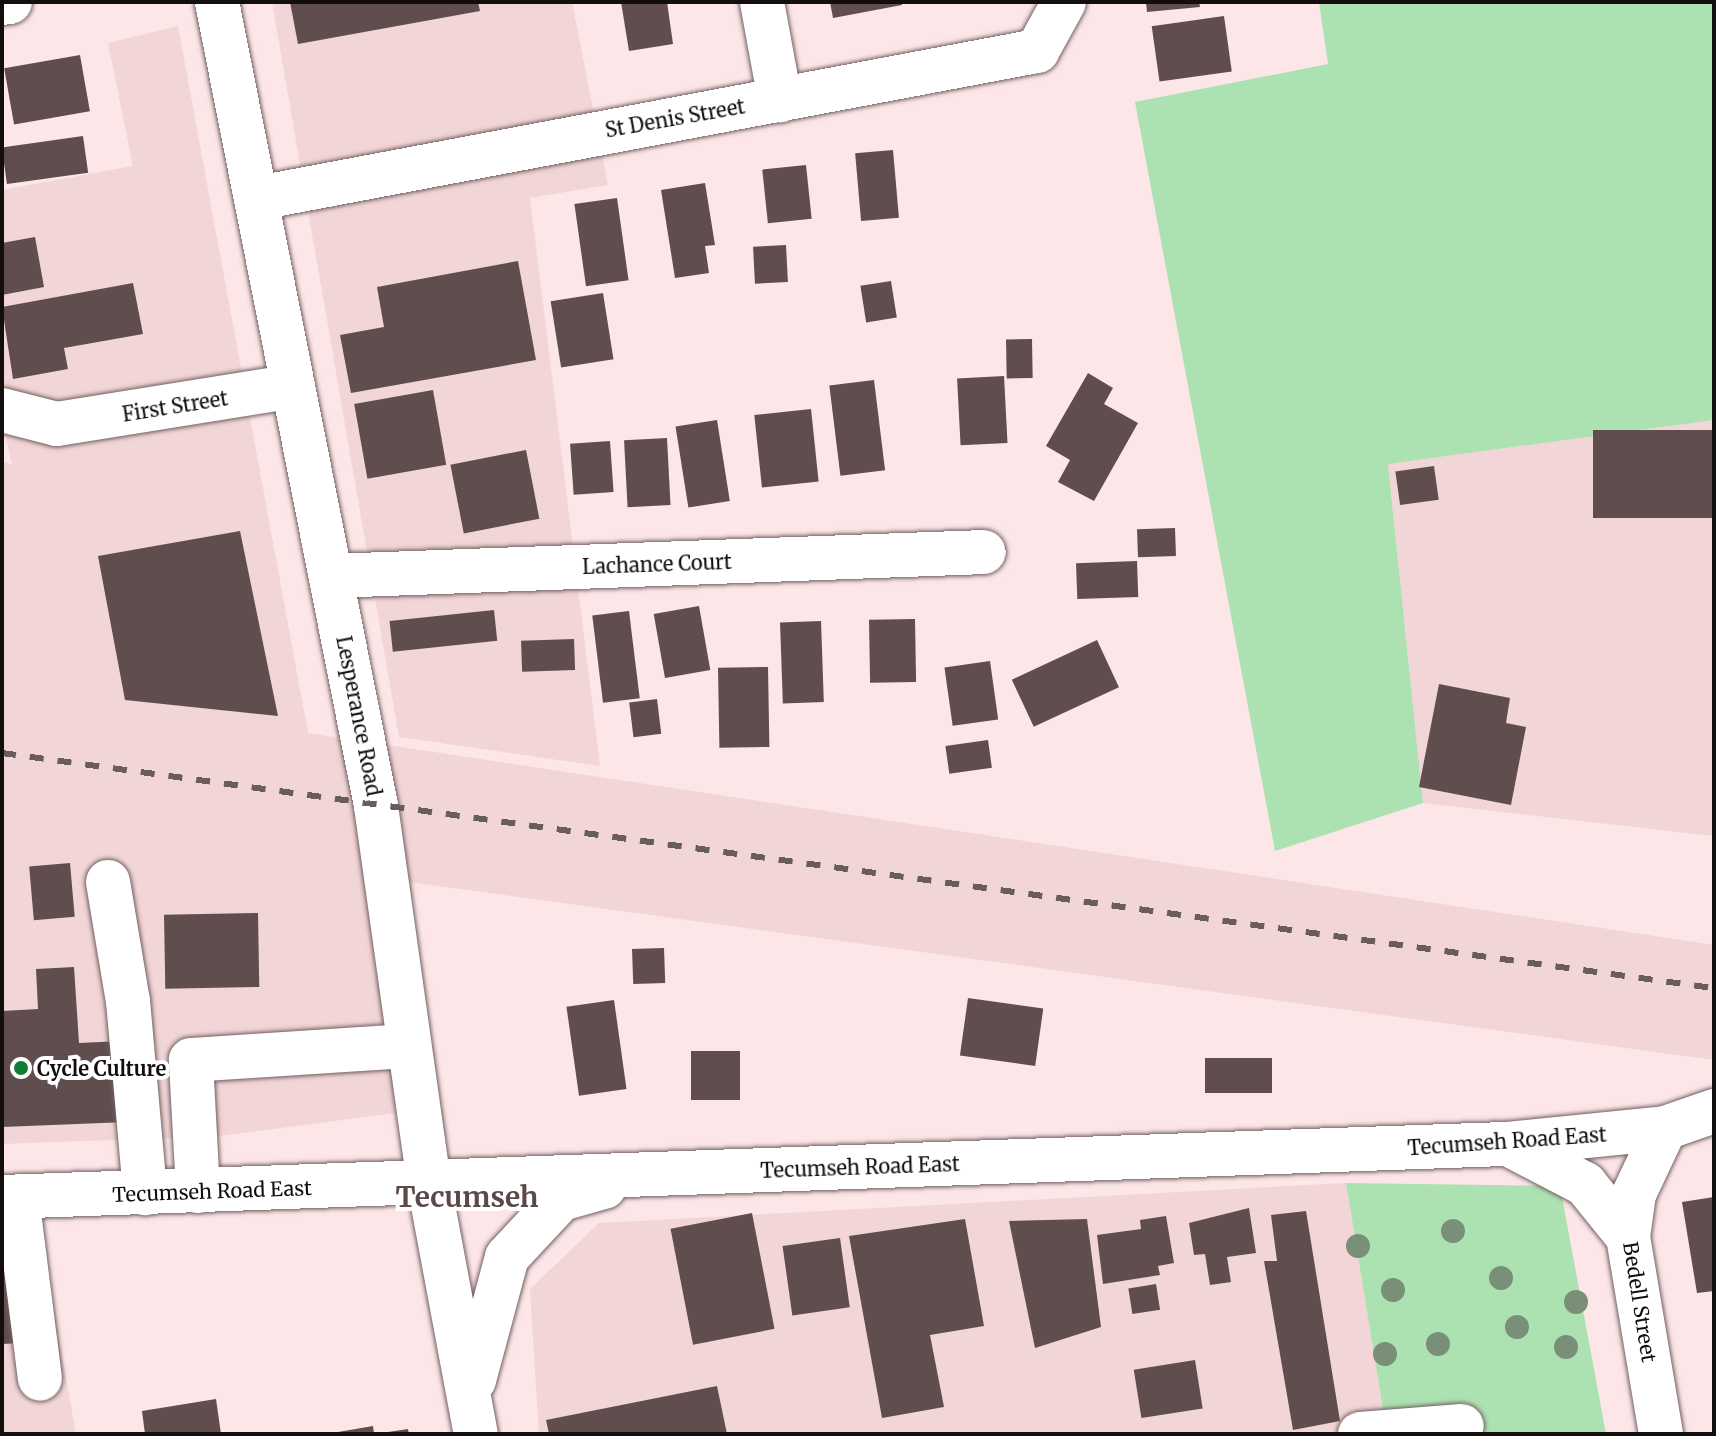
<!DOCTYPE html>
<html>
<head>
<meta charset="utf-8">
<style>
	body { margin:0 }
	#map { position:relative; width:1716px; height:1436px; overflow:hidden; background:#fce6e7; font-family:Merriweather,serif }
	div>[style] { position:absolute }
	.built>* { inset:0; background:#f2d5d6 }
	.green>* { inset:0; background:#ace2b2 }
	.building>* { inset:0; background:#604e4e; transform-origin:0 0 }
	.roads { filter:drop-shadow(0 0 2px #725f60) drop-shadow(0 0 2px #725f60) }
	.minor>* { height:44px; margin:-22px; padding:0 22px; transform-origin:22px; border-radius:22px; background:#fff }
	.major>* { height:44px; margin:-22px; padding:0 22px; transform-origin:22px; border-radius:22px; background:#fff }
	.rail>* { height:6px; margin-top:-3px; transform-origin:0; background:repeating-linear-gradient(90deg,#685c5d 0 14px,transparent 0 28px) }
	.trees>* { width:24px; height:24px; margin:-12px; border-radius:50%; background:#7a8f78 }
	.dots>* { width:22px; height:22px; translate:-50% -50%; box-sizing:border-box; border:4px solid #fff; border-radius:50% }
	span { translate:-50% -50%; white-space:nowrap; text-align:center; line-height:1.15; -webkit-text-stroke:8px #fff; paint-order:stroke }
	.street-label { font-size:20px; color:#140d0e }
	.poi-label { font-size:20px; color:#140d0e; font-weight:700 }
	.left { translate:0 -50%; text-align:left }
	.district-label { font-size:28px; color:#5b4949; font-weight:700 }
	.frame { position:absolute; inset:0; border:4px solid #140d0e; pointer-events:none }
</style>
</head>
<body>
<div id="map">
	<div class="built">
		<i style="clip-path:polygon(272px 2px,572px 2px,608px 185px,530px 198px,600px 766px,399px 737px)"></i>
		<i style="clip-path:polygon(178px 26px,308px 733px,1714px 945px,1714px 1060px,387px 879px,419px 1110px,220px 1136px,2px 1144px,2px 461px,12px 465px,2px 420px,2px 190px,133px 166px,108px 43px)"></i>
		<i style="clip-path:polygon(1714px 420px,1714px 836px,1423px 803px,1388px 464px)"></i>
		<i style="clip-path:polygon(1346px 1183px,1387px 1434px,539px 1434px,530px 1289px,599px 1223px)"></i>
		<i style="clip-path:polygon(41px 1239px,76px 1434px,2px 1434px,2px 1241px)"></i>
	</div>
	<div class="green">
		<i style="clip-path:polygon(1319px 2px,1714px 2px,1714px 420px,1388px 464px,1423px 803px,1275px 851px,1135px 102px,1328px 64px)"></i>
		<i style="clip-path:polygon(1346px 1183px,1560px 1186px,1606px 1434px,1387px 1434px)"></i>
	</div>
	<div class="building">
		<i style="clip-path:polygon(290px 2px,478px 2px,480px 11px,298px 44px)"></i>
		<i style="clip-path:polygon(621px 2px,667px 2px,673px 44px,629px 51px)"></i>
		<i style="clip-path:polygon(830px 2px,902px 2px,902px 5px,833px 18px)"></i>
		<i style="clip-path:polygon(1146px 2px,1199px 2px,1200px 7px,1147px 12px)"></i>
		<i style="left:1224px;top:16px;width:56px;height:73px;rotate:82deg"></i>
		<i style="left:80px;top:55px;width:57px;height:77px;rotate:80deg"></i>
		<i style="left:83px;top:136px;width:37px;height:82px;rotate:82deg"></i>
		<i style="left:893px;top:150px;width:68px;height:38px;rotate:85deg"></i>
		<i style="left:806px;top:165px;width:54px;height:44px;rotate:84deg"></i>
		<i style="clip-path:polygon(705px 183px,715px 245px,705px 246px,709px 273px,675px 278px,661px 190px)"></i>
		<i style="left:617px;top:198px;width:83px;height:43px;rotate:82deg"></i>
		<i style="clip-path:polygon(35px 237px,44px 287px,2px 295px,2px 243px)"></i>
		<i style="left:786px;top:245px;width:37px;height:33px;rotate:87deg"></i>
		<i style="clip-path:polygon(518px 261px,536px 360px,351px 393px,340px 335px,384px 327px,377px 287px)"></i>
		<i style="left:891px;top:281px;width:37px;height:31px;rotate:81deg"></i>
		<i style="clip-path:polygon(133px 283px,143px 334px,64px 348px,68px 369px,13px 379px,2px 307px)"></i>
		<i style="left:603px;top:293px;width:67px;height:53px;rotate:81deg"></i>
		<i style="left:1032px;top:339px;width:39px;height:26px;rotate:89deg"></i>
		<i style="clip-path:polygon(1088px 373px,1113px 388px,1104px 404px,1138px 423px,1094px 501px,1058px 482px,1070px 460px,1046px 446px)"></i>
		<i style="left:1004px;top:376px;width:67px;height:47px;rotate:87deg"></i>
		<i style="left:874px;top:380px;width:91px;height:45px;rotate:83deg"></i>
		<i style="left:433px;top:390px;width:76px;height:80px;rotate:80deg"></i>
		<i style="left:811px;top:409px;width:73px;height:57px;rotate:84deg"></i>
		<i style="left:717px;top:420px;width:82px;height:42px;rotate:81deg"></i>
		<i style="left:1714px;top:430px;width:88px;height:121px;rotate:90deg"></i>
		<i style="left:667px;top:438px;width:67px;height:43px;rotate:87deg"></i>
		<i style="left:610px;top:441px;width:51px;height:40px;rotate:86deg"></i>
		<i style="left:526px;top:450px;width:70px;height:77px;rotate:79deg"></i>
		<i style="left:1434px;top:466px;width:34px;height:39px;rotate:82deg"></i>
		<i style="left:1175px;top:528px;width:28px;height:38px;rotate:88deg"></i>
		<i style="clip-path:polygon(240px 531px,278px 716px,125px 700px,98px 556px)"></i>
		<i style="left:1137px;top:561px;width:36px;height:61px;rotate:88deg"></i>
		<i style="left:699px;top:606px;width:65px;height:46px;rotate:80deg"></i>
		<i style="left:494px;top:610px;width:31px;height:105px;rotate:84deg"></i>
		<i style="left:629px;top:611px;width:88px;height:37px;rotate:83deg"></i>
		<i style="left:915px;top:619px;width:63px;height:46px;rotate:89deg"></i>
		<i style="left:821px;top:621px;width:81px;height:41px;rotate:88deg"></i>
		<i style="left:574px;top:639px;width:31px;height:53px;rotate:88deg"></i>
		<i style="left:1097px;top:640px;width:52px;height:94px;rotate:65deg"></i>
		<i style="left:990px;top:661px;width:59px;height:46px;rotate:82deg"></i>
		<i style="left:768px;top:667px;width:80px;height:50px;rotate:89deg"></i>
		<i style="clip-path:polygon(1439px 684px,1510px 698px,1506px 723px,1526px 727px,1511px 805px,1419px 787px)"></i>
		<i style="left:657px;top:699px;width:35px;height:28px;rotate:83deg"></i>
		<i style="left:988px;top:740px;width:28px;height:43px;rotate:82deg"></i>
		<i style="left:70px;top:863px;width:54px;height:41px;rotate:85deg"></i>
		<i style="left:258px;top:913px;width:74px;height:94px;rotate:89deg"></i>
		<i style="left:664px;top:948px;width:35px;height:32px;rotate:88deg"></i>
		<i style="clip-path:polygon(74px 967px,79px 1043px,122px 1041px,127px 1122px,2px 1127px,2px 1011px,38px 1009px,36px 969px)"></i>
		<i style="left:968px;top:998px;width:76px;height:58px;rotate:8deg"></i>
		<i style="left:614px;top:1000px;width:90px;height:48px;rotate:82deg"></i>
		<i style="left:691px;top:1051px;width:49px;height:49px"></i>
		<i style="left:1205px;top:1058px;width:67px;height:35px"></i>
		<i style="clip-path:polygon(1714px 1197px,1714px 1291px,1697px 1293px,1682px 1202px)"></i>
		<i style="clip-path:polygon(1249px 1208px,1256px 1253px,1227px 1257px,1231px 1282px,1210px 1285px,1205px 1254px,1194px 1255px,1189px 1223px)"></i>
		<i style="clip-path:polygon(1306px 1211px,1340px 1421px,1293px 1430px,1264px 1261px,1277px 1261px,1271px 1215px)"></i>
		<i style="left:752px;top:1213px;width:118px;height:83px;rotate:79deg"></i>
		<i style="clip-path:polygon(1166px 1216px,1174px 1263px,1158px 1266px,1160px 1275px,1103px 1284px,1097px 1235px,1141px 1229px,1140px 1220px)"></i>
		<i style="clip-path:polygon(965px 1219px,984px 1326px,930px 1335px,944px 1407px,882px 1418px,849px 1236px)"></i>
		<i style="clip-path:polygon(1087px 1219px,1101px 1327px,1035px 1348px,1009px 1221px)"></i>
		<i style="left:840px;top:1238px;width:70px;height:58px;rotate:82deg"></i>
		<i style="clip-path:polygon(2px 1250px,21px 1343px,2px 1344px)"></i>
		<i style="left:1156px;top:1284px;width:26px;height:28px;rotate:81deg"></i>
		<i style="left:1195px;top:1360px;width:49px;height:62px;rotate:81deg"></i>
		<i style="clip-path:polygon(717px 1386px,727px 1434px,549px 1434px,546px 1420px)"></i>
		<i style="clip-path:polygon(216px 1399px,221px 1434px,145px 1434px,142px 1411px)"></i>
		<i style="clip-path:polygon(373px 1426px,374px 1434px,338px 1434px,338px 1432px)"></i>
		<i style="clip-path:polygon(408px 1429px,409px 1434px,388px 1434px,388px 1432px)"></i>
	</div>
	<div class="roads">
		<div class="minor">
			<i style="left:762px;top:2px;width:100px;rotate:79.6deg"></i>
			<i style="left:2px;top:3px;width:8px;rotate:-7deg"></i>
			<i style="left:258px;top:198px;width:793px;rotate:-10.69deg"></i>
			<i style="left:1037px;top:51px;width:56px;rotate:-61.1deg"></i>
			<i style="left:2px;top:410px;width:57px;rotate:14.3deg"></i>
			<i style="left:57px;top:424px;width:239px;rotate:-9.1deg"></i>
			<i style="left:331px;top:576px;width:653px;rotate:-2.1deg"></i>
			<i style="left:108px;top:882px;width:121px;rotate:80.5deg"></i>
			<i style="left:128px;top:1001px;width:193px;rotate:84.9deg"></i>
			<i style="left:198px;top:1191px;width:131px;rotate:-93.1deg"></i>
			<i style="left:191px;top:1060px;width:218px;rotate:-3.7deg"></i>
			<i style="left:17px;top:1197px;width:183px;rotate:82.8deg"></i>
			<i style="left:1360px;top:1434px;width:102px;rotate:-4.5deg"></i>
			<i style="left:1661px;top:1434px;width:200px;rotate:-99.5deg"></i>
			<i style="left:1628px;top:1237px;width:43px;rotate:-82.1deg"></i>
			<i style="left:1634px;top:1194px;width:73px;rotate:-64.8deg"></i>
		</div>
		<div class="major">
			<i style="left:217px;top:2px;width:820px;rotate:78.81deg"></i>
			<i style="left:376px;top:806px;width:382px;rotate:82deg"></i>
			<i style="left:429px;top:1184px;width:254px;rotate:79.4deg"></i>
			<i style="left:1510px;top:1145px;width:85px;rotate:27.5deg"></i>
			<i style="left:1585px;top:1184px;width:68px;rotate:50.9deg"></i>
			<i style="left:2px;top:1197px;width:1507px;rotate:-2.02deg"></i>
			<i style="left:1508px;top:1144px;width:158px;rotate:-5.8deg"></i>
			<i style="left:1665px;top:1128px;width:52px;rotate:-19.1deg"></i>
			<i style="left:474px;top:1380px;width:127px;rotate:-75deg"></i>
			<i style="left:507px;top:1257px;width:79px;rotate:-47deg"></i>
			<i style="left:561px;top:1199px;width:45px;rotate:-15.6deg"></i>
		</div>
	</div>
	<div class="rail">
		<i style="left:2px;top:753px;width:1728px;rotate:7.82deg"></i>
	</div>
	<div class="trees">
		<i style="left:1453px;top:1231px"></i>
		<i style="left:1358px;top:1246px"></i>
		<i style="left:1501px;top:1278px"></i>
		<i style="left:1393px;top:1290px"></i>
		<i style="left:1576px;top:1302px"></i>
		<i style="left:1517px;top:1327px"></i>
		<i style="left:1438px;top:1344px"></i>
		<i style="left:1566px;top:1347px"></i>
		<i style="left:1385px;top:1354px"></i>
	</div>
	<div class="dots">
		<i style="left:21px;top:1068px;background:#107e34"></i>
	</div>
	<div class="street-label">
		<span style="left:675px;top:118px;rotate:-10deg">St Denis Street</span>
		<span style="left:175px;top:406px;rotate:-9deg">First Street</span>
		<span style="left:657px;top:564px;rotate:-2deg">Lachance Court</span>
		<span style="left:359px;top:716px;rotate:79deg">Lesperance Road</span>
		<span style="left:1507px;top:1141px;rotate:-4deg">Tecumseh Road East</span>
		<span style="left:860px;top:1167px;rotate:-2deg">Tecumseh Road East</span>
		<span style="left:212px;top:1191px;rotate:-2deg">Tecumseh Road East</span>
		<span style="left:1640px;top:1302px;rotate:81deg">Bedell Street</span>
	</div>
	<div class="poi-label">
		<span class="left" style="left:37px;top:1068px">Cycle Culture</span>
	</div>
	<div class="district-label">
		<span style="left:467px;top:1197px">Tecumseh</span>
	</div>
	<div class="frame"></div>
</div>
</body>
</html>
